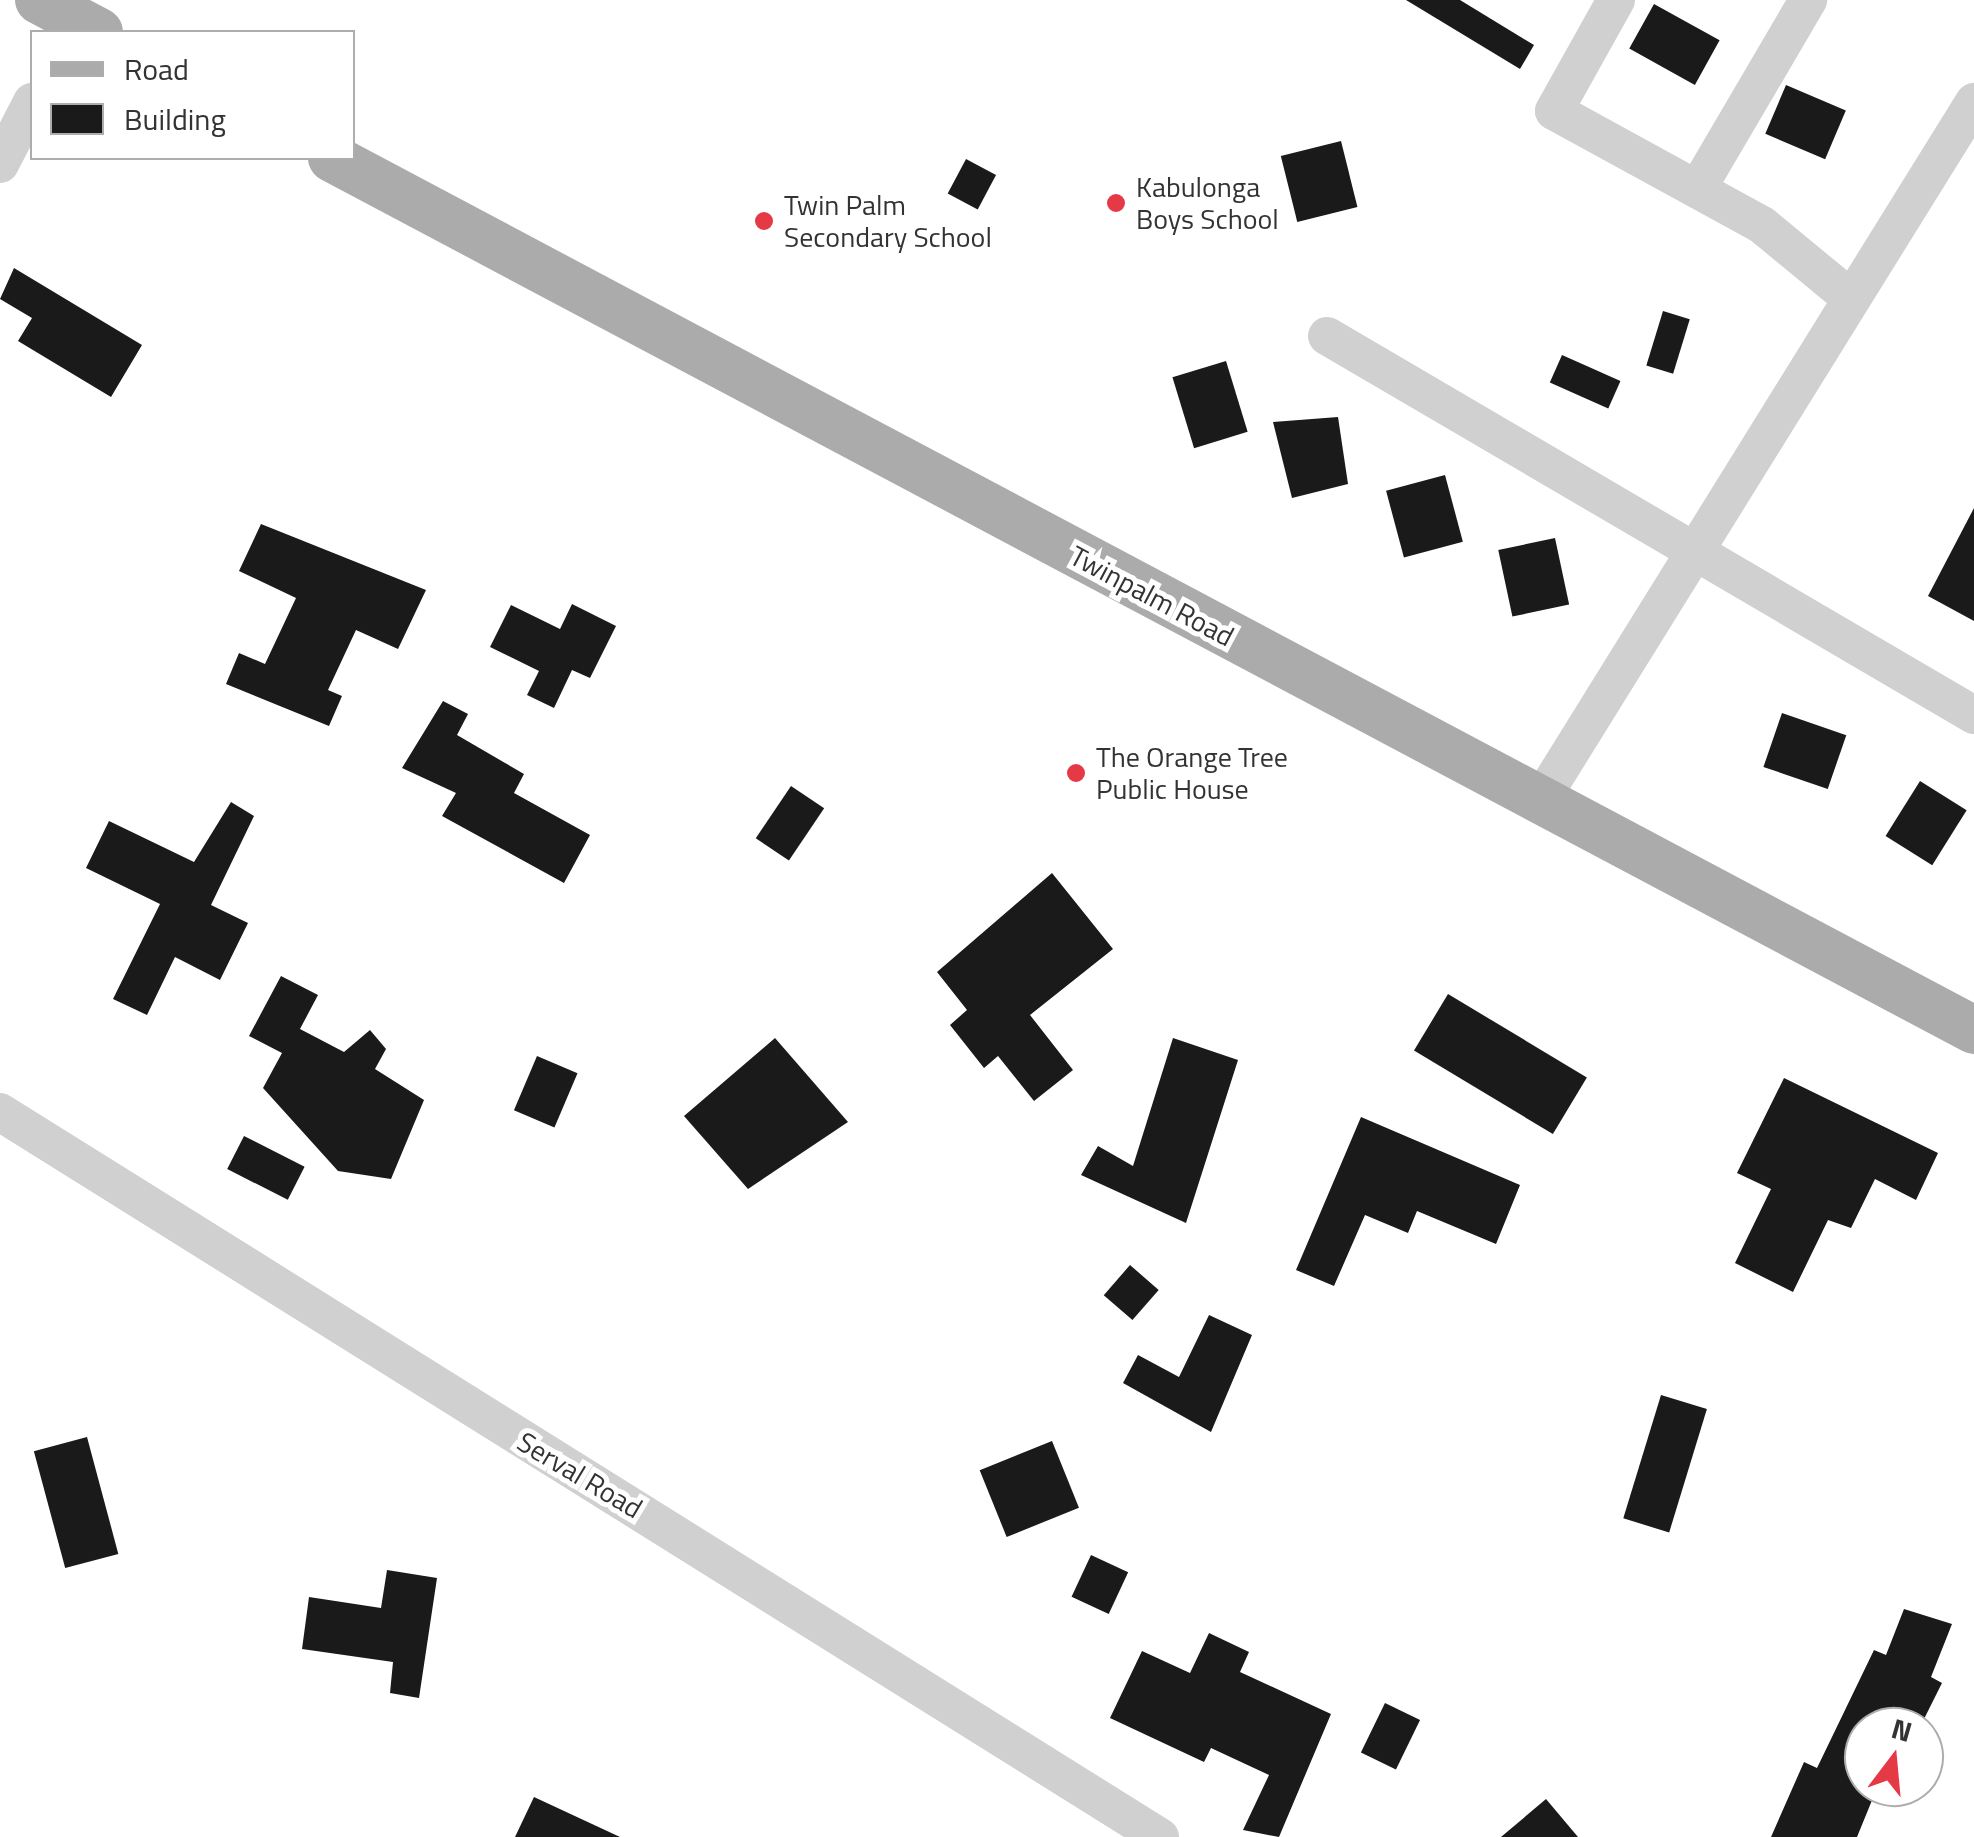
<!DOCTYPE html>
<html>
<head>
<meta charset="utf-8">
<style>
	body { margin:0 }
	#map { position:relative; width:1974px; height:1837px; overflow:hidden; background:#fff; font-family:"Titillium Web",sans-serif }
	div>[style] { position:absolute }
	.building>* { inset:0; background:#1a1a1a; transform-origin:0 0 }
	.minor>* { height:38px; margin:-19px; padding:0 19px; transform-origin:19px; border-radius:19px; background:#d0d0d0 }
	.major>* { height:48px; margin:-24px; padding:0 24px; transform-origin:24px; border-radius:24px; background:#ababab }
	.dots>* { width:28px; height:28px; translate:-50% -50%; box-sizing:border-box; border:5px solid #fff; border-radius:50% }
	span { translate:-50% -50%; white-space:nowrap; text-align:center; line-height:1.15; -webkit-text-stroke:10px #fff; paint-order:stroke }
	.poi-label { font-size:28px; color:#333 }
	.left { translate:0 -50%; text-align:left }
	.street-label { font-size:28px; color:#333 }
	.legend { position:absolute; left:30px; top:30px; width:325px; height:130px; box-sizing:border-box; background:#fff; border:2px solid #adadad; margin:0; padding:12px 18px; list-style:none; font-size:30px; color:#333 }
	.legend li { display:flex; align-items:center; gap:20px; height:50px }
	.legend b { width:50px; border:2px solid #adadad }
	.north { position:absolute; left:1844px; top:1707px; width:100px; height:100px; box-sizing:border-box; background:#fff; border:2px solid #adadad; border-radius:50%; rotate:16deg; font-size:28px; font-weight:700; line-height:40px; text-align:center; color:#333 }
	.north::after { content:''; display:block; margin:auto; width:35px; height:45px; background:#e63946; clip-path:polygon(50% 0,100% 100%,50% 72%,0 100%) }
</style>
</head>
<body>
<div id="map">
	<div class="building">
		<i style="clip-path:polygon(1406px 0,1460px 0,1534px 45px,1520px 69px)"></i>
		<i style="left:1654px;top:4px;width:75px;height:51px;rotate:29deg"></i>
		<i style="left:1786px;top:85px;width:65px;height:53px;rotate:23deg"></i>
		<i style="left:1341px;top:141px;width:68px;height:62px;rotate:76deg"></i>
		<i style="left:966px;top:159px;width:34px;height:39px;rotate:28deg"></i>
		<i style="clip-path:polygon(14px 268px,142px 345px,111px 397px,18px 341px,32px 318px,0 299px)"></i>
		<i style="left:1663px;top:311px;width:28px;height:57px;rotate:17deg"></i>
		<i style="left:1562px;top:355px;width:64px;height:30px;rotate:24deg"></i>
		<i style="left:1226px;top:361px;width:74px;height:56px;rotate:73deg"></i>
		<i style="clip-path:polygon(1338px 417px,1348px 484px,1292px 498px,1273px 422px)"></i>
		<i style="left:1445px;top:475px;width:69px;height:61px;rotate:75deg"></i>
		<i style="clip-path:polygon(1974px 508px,1974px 621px,1928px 596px)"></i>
		<i style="clip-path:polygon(261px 524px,426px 590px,398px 649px,356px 630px,328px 690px,342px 696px,329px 726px,226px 684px,239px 653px,265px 664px,296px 598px,239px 571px)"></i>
		<i style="left:1555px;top:538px;width:68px;height:58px;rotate:78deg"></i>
		<i style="clip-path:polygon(572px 604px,616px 626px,590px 678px,572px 670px,554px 708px,527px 695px,539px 671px,490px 647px,511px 605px,560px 629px)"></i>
		<i style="clip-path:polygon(443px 701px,468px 714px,457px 735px,524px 774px,514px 793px,590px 835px,564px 883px,442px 816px,456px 793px,402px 768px)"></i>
		<i style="left:1782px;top:713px;width:68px;height:57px;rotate:19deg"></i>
		<i style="left:1920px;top:781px;width:55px;height:65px;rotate:32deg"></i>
		<i style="left:791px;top:786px;width:40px;height:63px;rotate:34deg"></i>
		<i style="clip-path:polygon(231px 802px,254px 816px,211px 905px,248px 923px,220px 980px,175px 957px,147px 1015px,113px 999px,160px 904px,86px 868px,109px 821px,194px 862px)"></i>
		<i style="clip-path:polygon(1052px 873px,1113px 949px,1030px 1015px,1073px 1070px,1034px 1101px,998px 1056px,984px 1068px,950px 1025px,967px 1010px,937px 972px)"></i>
		<i style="clip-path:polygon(281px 976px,318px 995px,300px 1029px,344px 1052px,370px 1030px,386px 1049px,375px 1069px,424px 1100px,391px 1179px,338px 1171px,263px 1088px,282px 1053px,249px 1036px)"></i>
		<i style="left:1448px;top:994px;width:162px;height:66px;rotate:31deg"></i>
		<i style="clip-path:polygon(775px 1038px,848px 1122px,748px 1189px,684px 1116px)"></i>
		<i style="clip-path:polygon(1173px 1038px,1238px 1060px,1186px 1223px,1081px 1175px,1098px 1146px,1133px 1166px)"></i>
		<i style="left:537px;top:1056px;width:44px;height:59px;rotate:23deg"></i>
		<i style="clip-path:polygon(1784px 1078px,1938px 1153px,1916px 1200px,1875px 1179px,1851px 1228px,1828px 1220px,1793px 1292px,1735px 1263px,1771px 1189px,1737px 1173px)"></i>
		<i style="clip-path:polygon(1361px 1117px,1520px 1185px,1496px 1244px,1417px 1211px,1408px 1233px,1365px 1215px,1334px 1286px,1296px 1270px)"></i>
		<i style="left:244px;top:1136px;width:68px;height:37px;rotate:27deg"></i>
		<i style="left:1130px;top:1265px;width:38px;height:40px;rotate:41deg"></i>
		<i style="clip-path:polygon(1209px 1315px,1252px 1335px,1211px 1432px,1123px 1383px,1138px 1355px,1179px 1377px)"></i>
		<i style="left:1661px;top:1395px;width:48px;height:129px;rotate:17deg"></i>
		<i style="left:87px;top:1437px;width:121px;height:55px;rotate:75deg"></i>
		<i style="left:1052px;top:1441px;width:72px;height:78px;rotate:68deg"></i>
		<i style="left:1091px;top:1555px;width:41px;height:46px;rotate:25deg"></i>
		<i style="clip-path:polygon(387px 1570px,437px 1578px,419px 1698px,390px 1693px,393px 1662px,302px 1649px,309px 1597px,381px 1608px)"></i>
		<i style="clip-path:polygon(1904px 1609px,1952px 1624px,1931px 1677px,1942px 1683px,1920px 1727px,1864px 1727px,1864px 1788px,1875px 1793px,1857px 1837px,1771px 1837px,1804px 1762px,1817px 1768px,1874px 1650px,1886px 1655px)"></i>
		<i style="clip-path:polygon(1209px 1633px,1249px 1652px,1240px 1672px,1331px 1714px,1279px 1837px,1243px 1830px,1269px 1775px,1211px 1748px,1204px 1762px,1110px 1718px,1142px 1651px,1190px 1673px)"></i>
		<i style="left:1385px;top:1703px;width:39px;height:55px;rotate:26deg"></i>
		<i style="clip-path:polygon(534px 1797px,620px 1837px,515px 1837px)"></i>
		<i style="clip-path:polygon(1546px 1799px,1578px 1837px,1501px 1837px)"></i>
	</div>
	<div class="minor">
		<i style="left:1616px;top:0;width:127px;rotate:119.2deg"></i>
		<i style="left:1554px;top:111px;width:237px;rotate:28.7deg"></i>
		<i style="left:1762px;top:225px;width:112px;rotate:39.5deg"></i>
		<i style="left:0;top:164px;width:70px;rotate:-62.7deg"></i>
		<i style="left:1699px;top:186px;width:216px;rotate:-59.6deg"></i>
		<i style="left:1327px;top:336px;width:750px;rotate:30.36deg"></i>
		<i style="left:1540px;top:801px;width:823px;rotate:-58.16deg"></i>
		<i style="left:0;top:1112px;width:1368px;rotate:32.01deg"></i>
	</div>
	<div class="major">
		<i style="left:39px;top:0;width:68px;rotate:28.1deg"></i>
		<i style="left:332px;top:158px;width:1859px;rotate:27.97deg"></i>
	</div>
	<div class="dots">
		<i style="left:1116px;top:203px;background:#e63946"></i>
		<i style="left:764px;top:221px;background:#e63946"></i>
		<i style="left:1076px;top:773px;background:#e63946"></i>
	</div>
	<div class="poi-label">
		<span class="left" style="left:1136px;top:203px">Kabulonga<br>Boys School</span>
		<span class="left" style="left:784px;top:221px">Twin Palm<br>Secondary School</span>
		<span class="left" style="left:1096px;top:773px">The Orange Tree<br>Public House</span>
	</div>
	<div class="street-label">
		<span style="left:1152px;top:596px;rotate:28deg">Twinpalm Road</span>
		<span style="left:580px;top:1475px;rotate:31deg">Serval Road</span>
	</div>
	<ul class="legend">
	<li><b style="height:12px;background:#ababab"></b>Road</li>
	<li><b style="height:28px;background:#1a1a1a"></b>Building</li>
	</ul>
	<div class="north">N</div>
</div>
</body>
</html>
